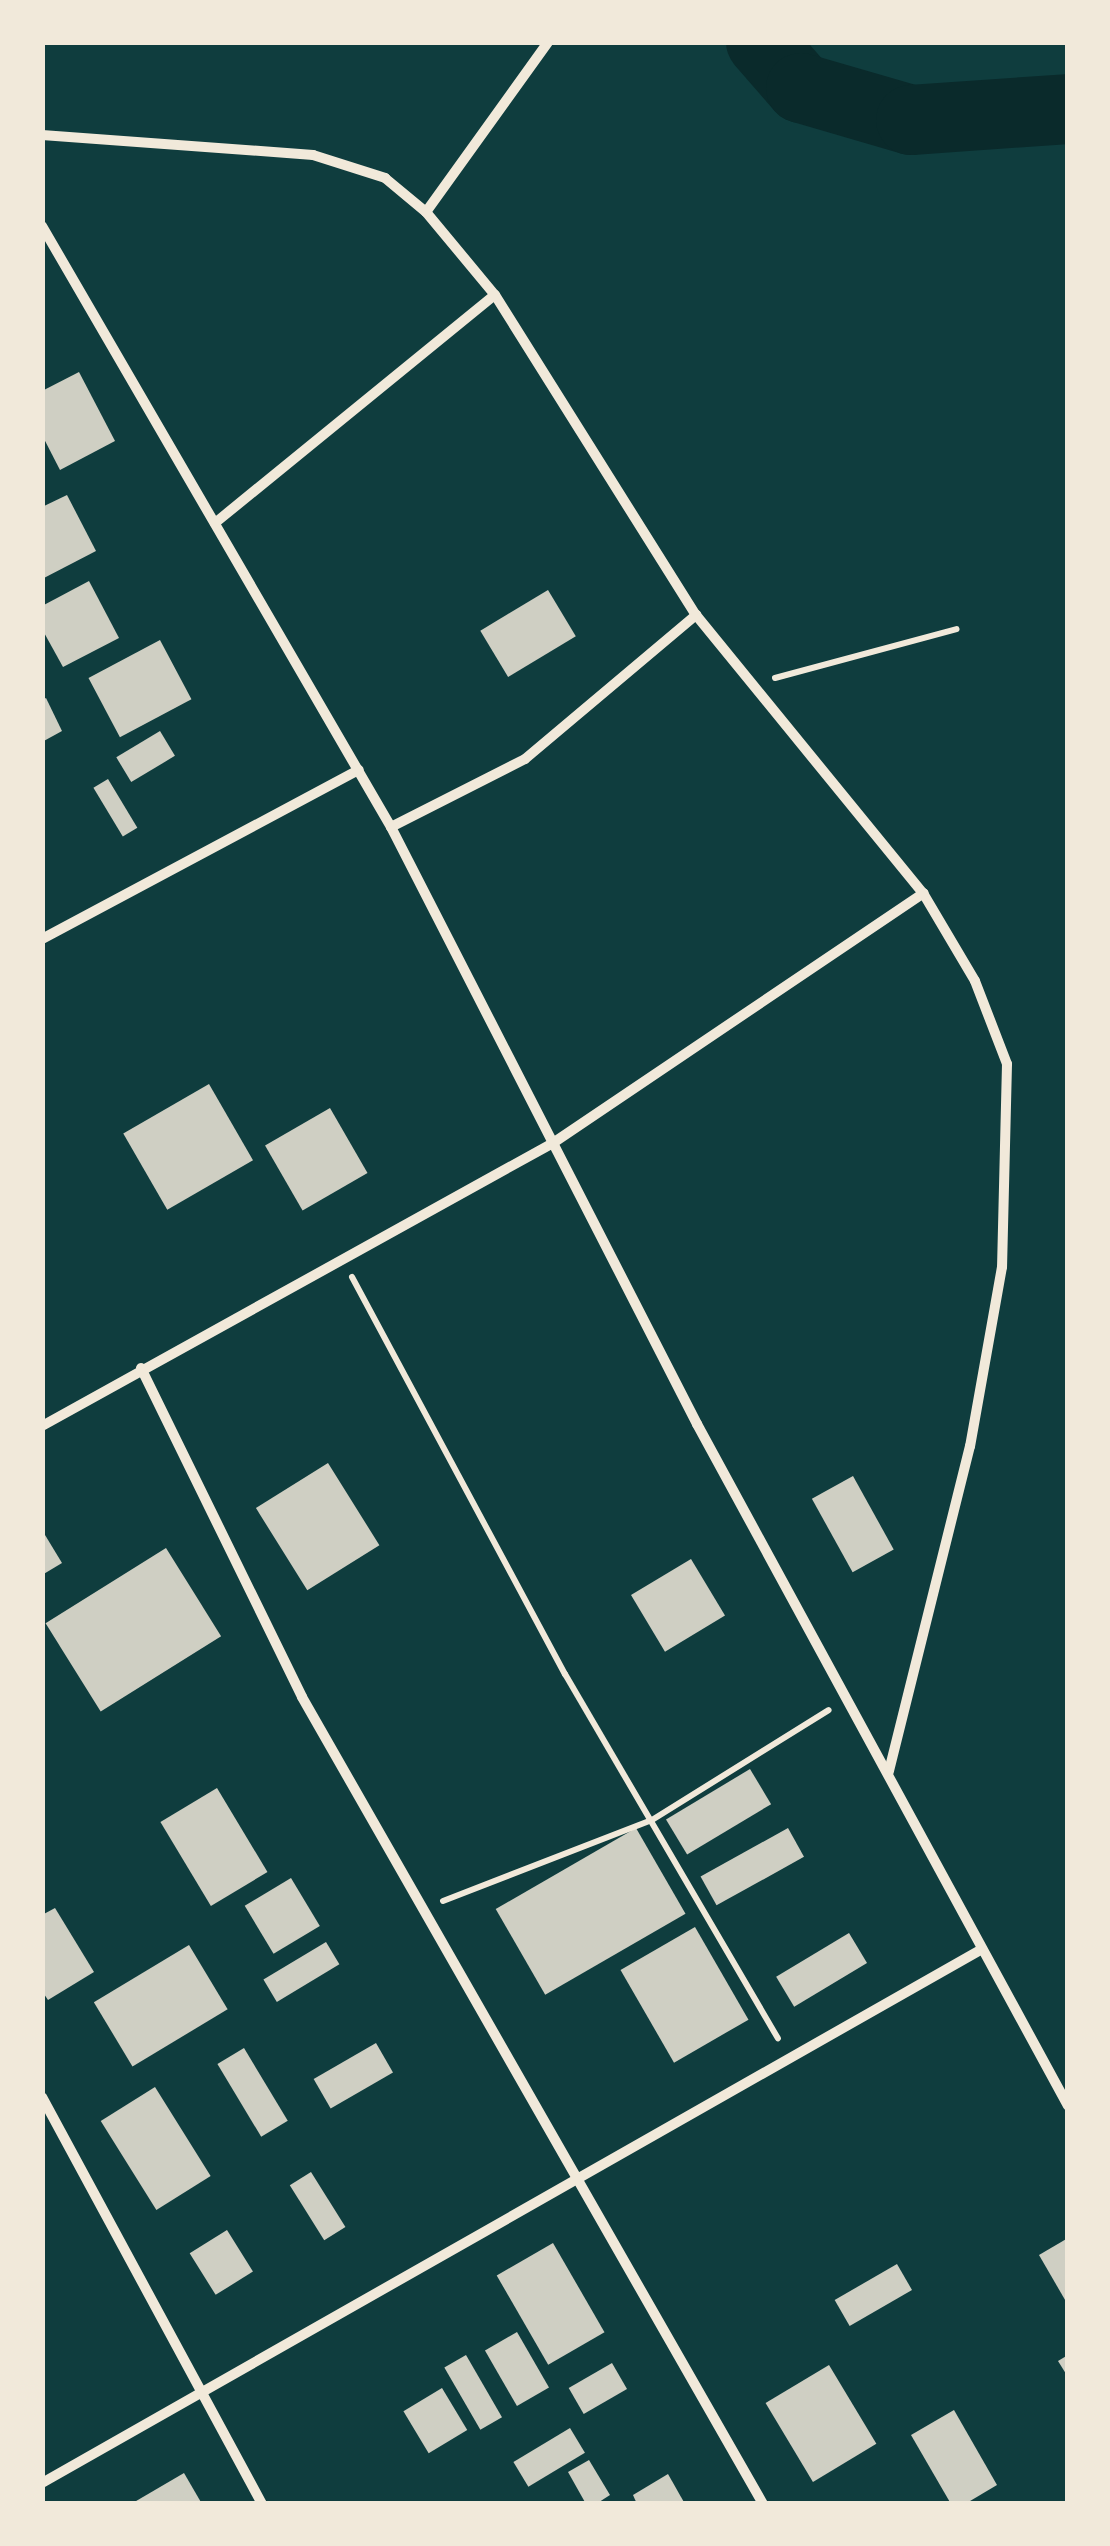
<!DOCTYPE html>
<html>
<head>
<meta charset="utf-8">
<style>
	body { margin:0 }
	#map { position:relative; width:1110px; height:2546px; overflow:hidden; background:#0f3d3e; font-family:Spectral,serif }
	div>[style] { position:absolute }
	.river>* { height:70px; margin:-35px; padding:0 35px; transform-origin:35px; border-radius:35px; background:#0a2a2b }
	.building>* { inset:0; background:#cfcfc3; transform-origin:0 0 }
	.path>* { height:6px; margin:-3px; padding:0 3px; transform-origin:3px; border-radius:3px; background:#f1e9da }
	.minor>* { height:10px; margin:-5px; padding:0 5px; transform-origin:5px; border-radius:5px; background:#f1e9da }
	span { translate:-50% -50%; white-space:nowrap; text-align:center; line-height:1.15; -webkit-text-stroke:8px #f1e9da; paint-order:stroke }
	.frame { position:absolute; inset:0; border:45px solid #f1e9da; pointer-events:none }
</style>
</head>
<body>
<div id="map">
	<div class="river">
		<i style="left:761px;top:42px;width:61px;rotate:49deg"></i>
		<i style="left:801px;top:88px;width:115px;rotate:16.2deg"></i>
		<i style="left:911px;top:120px;width:157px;rotate:-4deg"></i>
	</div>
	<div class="building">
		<i style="clip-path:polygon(79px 372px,115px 441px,60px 470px,42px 435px,42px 391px)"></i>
		<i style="clip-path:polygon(67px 495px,96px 551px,42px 579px,42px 507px)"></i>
		<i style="clip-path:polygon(89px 581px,119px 638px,63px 667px,42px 629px,42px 606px)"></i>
		<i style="left:548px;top:590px;width:54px;height:79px;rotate:59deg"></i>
		<i style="left:160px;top:640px;width:67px;height:81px;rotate:62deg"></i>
		<i style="clip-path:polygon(46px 698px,62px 731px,42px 742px,42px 700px)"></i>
		<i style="left:160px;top:731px;width:29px;height:51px;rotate:59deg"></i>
		<i style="left:108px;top:779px;width:57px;height:17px;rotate:59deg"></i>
		<i style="left:209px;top:1084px;width:88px;height:99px;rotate:60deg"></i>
		<i style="left:330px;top:1108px;width:75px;height:75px;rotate:60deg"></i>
		<i style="left:328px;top:1463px;width:97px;height:85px;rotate:58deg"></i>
		<i style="left:853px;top:1476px;width:84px;height:47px;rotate:61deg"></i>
		<i style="clip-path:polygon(42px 1530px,62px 1563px,42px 1575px)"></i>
		<i style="left:166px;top:1548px;width:104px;height:142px;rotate:58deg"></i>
		<i style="left:691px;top:1559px;width:66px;height:70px;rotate:59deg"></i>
		<i style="left:750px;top:1769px;width:41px;height:98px;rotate:59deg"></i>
		<i style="left:217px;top:1788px;width:98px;height:66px;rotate:59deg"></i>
		<i style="left:636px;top:1828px;width:99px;height:162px;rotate:60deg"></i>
		<i style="left:788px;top:1828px;width:33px;height:100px;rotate:61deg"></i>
		<i style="left:291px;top:1878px;width:56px;height:54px;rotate:59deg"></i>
		<i style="clip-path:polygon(55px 1908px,94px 1972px,48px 2000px,42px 1991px,42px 1915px)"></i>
		<i style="left:695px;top:1927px;width:107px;height:86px;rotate:60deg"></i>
		<i style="left:849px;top:1933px;width:35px;height:85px;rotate:59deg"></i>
		<i style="left:326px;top:1942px;width:26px;height:73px;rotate:59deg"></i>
		<i style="left:189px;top:1945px;width:75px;height:111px;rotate:59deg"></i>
		<i style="left:376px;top:2043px;width:34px;height:72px;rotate:60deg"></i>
		<i style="left:244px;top:2048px;width:85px;height:31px;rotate:59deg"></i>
		<i style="left:155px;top:2087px;width:105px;height:64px;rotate:58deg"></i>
		<i style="left:311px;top:2172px;width:65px;height:25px;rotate:58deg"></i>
		<i style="left:227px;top:2230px;width:49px;height:44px;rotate:58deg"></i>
		<i style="clip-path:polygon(1068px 2238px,1068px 2305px,1039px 2255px)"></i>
		<i style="left:553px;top:2243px;width:103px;height:65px;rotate:60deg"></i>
		<i style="left:897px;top:2264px;width:30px;height:72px;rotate:60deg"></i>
		<i style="left:517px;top:2332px;width:64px;height:37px;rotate:60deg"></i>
		<i style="left:466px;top:2355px;width:72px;height:25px;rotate:60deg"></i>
		<i style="clip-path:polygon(1068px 2355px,1068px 2377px,1058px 2361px)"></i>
		<i style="left:612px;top:2363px;width:30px;height:50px;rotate:60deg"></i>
		<i style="left:829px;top:2365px;width:92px;height:74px;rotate:59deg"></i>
		<i style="left:442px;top:2388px;width:49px;height:45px;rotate:59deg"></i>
		<i style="clip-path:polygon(954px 2410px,997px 2485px,965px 2504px,951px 2504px,911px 2435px)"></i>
		<i style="left:570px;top:2428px;width:29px;height:66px;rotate:59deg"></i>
		<i style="clip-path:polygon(589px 2460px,610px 2495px,596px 2504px,586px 2504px,568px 2472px)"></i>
		<i style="clip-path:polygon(184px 2473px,202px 2504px,131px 2504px)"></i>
		<i style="clip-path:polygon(668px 2474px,685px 2504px,637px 2504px,633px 2495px)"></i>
	</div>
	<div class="path">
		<i style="left:775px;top:678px;width:188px;rotate:-15.1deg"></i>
		<i style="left:352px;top:1277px;width:451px;rotate:61.8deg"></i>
		<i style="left:565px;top:1674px;width:422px;rotate:59.7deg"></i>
		<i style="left:443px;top:1901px;width:224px;rotate:-21.2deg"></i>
		<i style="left:652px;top:1820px;width:208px;rotate:-31.9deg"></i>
	</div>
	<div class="minor">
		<i style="left:42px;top:135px;width:272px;rotate:4.2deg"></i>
		<i style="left:313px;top:155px;width:76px;rotate:17.7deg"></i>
		<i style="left:385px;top:178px;width:53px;rotate:39.7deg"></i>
		<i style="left:426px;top:212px;width:108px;rotate:50.3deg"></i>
		<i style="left:495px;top:295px;width:378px;rotate:57.9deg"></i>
		<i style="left:696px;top:615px;width:359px;rotate:50.8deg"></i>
		<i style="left:923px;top:893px;width:102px;rotate:59.4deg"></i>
		<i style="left:975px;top:981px;width:89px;rotate:68.9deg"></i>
		<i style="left:1007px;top:1064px;width:203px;rotate:91.4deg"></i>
		<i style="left:1002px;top:1267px;width:182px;rotate:100.1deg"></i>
		<i style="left:970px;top:1446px;width:336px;rotate:104deg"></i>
		<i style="left:426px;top:212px;width:209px;rotate:-54.3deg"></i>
		<i style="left:42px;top:226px;width:695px;rotate:59.86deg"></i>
		<i style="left:391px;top:827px;width:671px;rotate:62.86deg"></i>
		<i style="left:697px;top:1424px;width:776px;rotate:61.45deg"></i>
		<i style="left:215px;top:523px;width:361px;rotate:-39.2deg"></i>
		<i style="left:391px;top:827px;width:150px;rotate:-26.9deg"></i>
		<i style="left:525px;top:759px;width:224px;rotate:-40.1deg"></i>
		<i style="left:42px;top:939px;width:359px;rotate:-28.1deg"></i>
		<i style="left:141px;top:1368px;width:366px;rotate:63.9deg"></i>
		<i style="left:302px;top:1697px;width:929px;rotate:60.26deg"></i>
		<i style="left:42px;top:1426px;width:584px;rotate:-28.98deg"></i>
		<i style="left:553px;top:1143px;width:447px;rotate:-34deg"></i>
		<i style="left:42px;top:2097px;width:463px;rotate:61.6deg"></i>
		<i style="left:42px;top:2483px;width:1081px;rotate:-29.6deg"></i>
	</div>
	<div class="frame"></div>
</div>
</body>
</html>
